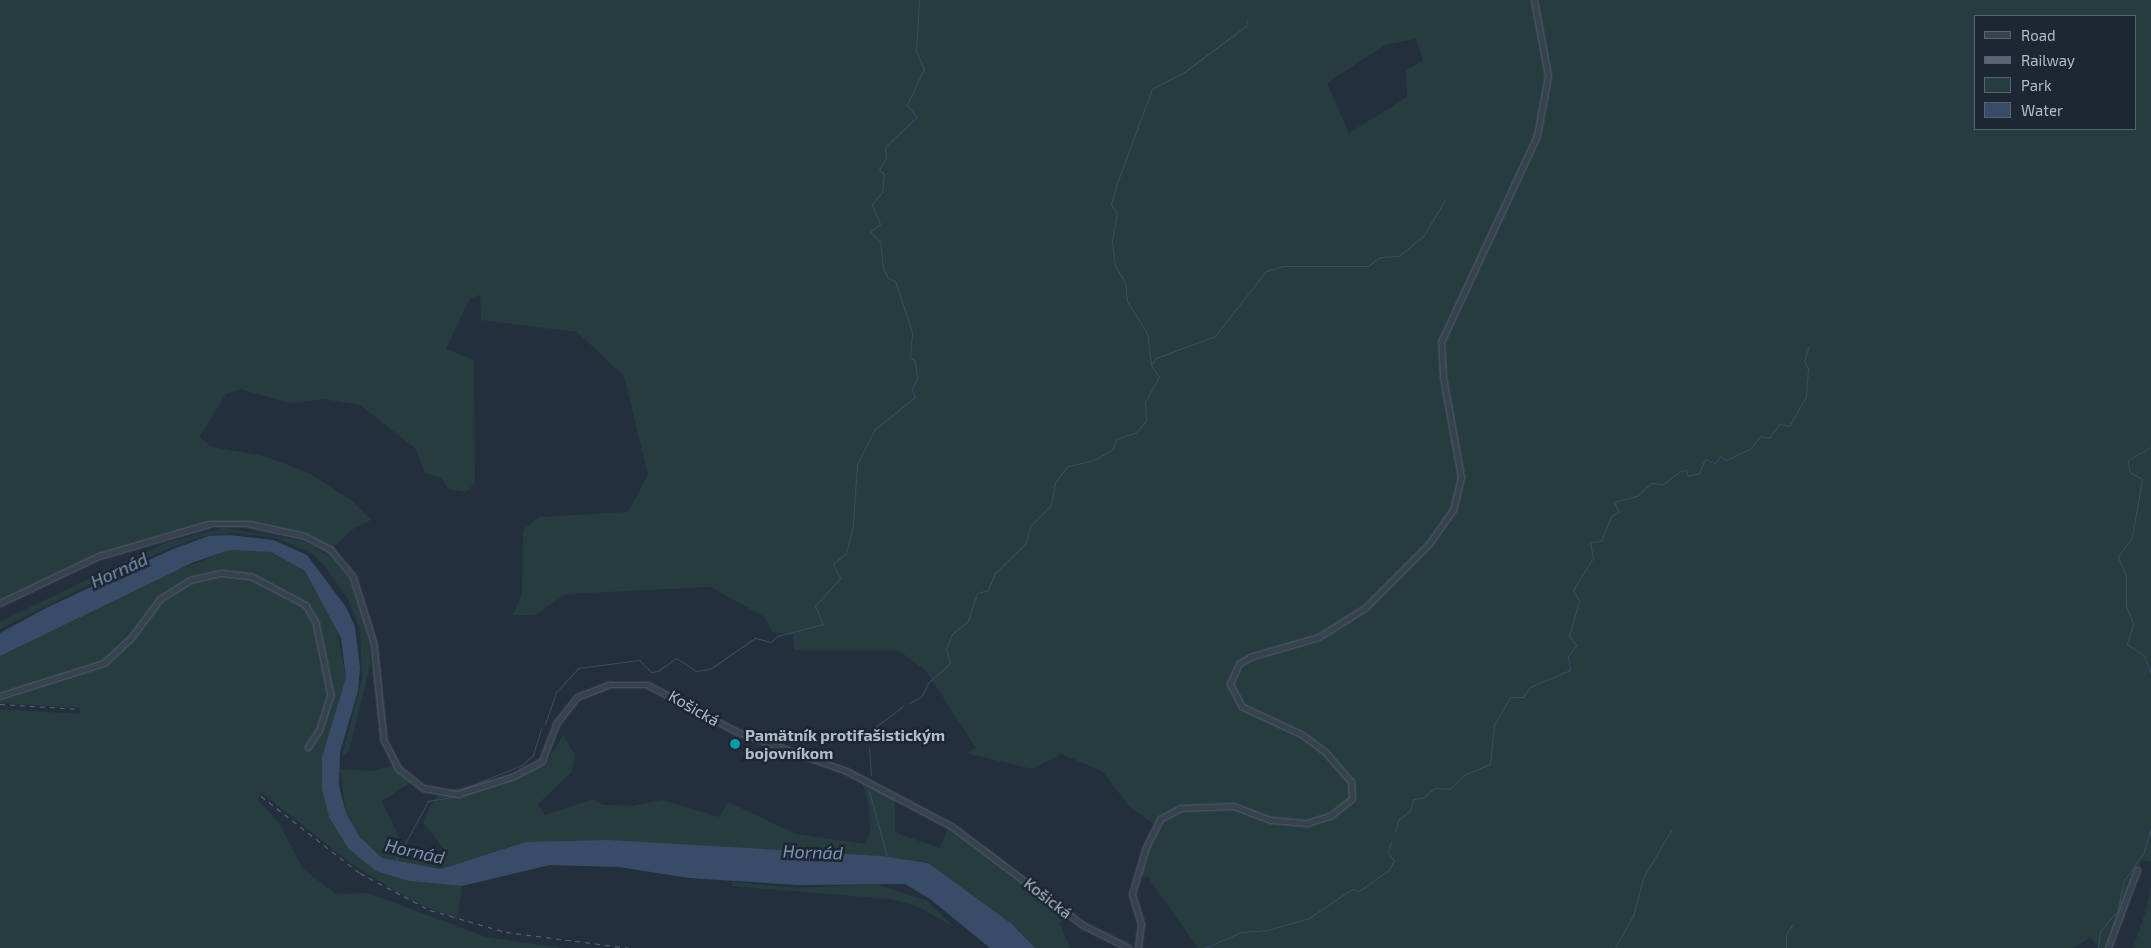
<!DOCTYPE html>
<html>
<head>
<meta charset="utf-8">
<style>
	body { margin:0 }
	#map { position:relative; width:2151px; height:948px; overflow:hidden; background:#242f3e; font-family:"Exo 2",sans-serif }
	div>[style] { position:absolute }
	.green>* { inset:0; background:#263c3f }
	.water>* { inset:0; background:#394c67 }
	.stream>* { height:1px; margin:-0.5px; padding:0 0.5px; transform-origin:0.5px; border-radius:0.5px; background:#394c67 }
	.roads { filter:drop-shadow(0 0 1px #565f6c) drop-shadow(0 0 1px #565f6c) }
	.minor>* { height:4.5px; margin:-2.25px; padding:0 2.25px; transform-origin:2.25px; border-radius:2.25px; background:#38414e }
	.rail>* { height:1px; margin-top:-0.5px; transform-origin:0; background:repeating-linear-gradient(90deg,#5a6575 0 5px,transparent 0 10px) }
	.dots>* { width:14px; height:14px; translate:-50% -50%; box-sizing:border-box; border:2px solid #1d2633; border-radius:50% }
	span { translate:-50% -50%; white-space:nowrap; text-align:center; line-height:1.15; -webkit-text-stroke:5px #1d2633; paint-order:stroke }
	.street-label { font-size:16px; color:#b4bcc9 }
	.poi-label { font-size:16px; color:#b4bcc9; font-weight:700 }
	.left { translate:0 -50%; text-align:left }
	.water-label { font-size:18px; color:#7c92b1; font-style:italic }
	.legend { position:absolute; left:1974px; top:15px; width:162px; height:115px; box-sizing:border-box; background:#1d2633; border:1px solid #59626f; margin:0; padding:6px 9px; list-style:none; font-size:15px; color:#b4bcc9 }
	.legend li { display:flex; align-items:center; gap:10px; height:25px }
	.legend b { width:25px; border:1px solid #59626f }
</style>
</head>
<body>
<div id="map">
	<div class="green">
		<i style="clip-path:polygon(evenodd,0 0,2151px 0,2151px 862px,2142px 860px,2110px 948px,2099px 948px,2090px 937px,2074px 948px,1198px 948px,1148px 877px,1138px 875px,1154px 824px,1129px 806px,1102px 771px,1061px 754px,1032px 769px,966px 753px,976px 748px,926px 671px,898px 650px,794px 650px,793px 635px,772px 632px,765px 617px,710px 587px,566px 594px,535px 615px,513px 615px,522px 594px,523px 530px,539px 517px,628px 512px,648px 475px,624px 376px,577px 332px,481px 320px,480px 295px,470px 298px,446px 349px,474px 360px,475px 483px,466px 492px,448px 489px,441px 478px,425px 473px,416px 449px,360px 405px,324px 399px,289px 403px,241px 389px,226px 394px,199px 437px,212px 447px,264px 456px,309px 473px,351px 500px,371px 520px,353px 529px,331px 550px,305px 536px,250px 524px,209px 524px,132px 546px,0 603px,0 0,1975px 16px,2135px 16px,2135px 129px,1975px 129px,1975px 16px,0 0,1416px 39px,1423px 60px,1406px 71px,1407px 97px,1349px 133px,1327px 83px,1385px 45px,1416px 39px)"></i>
		<i style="clip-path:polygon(224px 528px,304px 541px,329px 556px,350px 578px,366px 624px,371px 663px,349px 751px,342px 756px,362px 679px,360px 629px,348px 599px,327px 569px,314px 555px,277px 538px,234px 533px,199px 537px,131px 564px,0 629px,0 622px,117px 565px,168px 542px)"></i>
		<i style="clip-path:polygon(230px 550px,270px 552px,305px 571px,336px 624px,346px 678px,329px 817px,409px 881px,462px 886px,457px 919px,410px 900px,352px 864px,262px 793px,258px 800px,279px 823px,303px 869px,336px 894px,368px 893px,486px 937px,563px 948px,0 948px,0 709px,79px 714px,80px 708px,0 703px,0 656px,156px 578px)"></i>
		<i style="clip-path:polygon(563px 735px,575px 755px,572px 772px,538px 804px,545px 815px,593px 799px,603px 805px,632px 806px,662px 800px,719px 817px,728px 802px,796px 834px,865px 844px,870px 832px,869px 804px,860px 777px,895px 794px,895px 830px,899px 834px,940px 848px,949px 824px,992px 851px,1068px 913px,1060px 924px,1070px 948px,1035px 948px,1012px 924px,928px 863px,882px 856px,526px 842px,441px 869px,382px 858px,359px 836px,346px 813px,340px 769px,375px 771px,392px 765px,412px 782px,382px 801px,403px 846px,424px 857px,445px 851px,423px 822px,435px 798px,445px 791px,528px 772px,547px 762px)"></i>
		<i style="clip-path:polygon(732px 882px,799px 888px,876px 884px,927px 901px,953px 926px,916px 906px,890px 899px,732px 886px)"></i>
		<i style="clip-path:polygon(2151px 888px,2151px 948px,2133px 948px,2145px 913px)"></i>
	</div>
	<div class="water">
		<i style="clip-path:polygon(229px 535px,273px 540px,307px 555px,346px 607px,355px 627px,360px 668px,358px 691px,340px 752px,339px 786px,346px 813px,359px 836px,382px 858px,441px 869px,526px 842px,609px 840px,882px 856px,928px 863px,1012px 924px,1035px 948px,990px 948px,930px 899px,905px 884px,798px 885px,689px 878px,619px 867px,550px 865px,462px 886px,409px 881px,376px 871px,348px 848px,329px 817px,322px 789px,322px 757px,346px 678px,341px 638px,305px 571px,271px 552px,230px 550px,194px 562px,0 656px,0 633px,46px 608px,173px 549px,209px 536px)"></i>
	</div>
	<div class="stream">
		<i style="left:1151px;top:364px;width:31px;rotate:-97deg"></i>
		<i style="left:1147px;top:333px;width:38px;rotate:-122deg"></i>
		<i style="left:1127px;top:301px;width:19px;rotate:-96deg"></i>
		<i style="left:1125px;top:282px;width:19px;rotate:-122deg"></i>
		<i style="left:1115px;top:266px;width:25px;rotate:-97deg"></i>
		<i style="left:1112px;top:241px;width:28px;rotate:-80deg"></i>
		<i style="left:1117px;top:213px;width:11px;rotate:-124deg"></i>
		<i style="left:1111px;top:204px;width:22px;rotate:-74deg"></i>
		<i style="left:1117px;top:183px;width:100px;rotate:-69.6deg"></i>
		<i style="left:1152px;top:89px;width:40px;rotate:-28deg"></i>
		<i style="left:1187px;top:70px;width:74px;rotate:-36.7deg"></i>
		<i style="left:1246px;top:26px;width:7px;rotate:-82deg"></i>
		<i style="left:2151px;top:431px;width:6px;rotate:90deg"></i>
		<i style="left:2151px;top:447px;width:26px;rotate:151deg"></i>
		<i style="left:2128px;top:460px;width:12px;rotate:85deg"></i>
		<i style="left:2129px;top:472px;width:15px;rotate:28deg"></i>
		<i style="left:2142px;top:479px;width:59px;rotate:99.8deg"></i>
		<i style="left:2132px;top:537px;width:24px;rotate:125deg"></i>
		<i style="left:2118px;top:557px;width:21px;rotate:67deg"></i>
		<i style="left:2126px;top:576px;width:29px;rotate:90deg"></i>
		<i style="left:2126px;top:605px;width:20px;rotate:70deg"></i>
		<i style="left:2133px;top:624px;width:21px;rotate:107deg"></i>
		<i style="left:2127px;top:644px;width:21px;rotate:35deg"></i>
		<i style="left:2144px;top:656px;width:18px;rotate:68deg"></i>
		<i style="left:909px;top:703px;width:13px;rotate:-27deg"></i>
		<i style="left:921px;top:697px;width:16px;rotate:-63deg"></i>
		<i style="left:928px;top:683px;width:30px;rotate:-42deg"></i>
		<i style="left:950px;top:663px;width:16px;rotate:-105deg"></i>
		<i style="left:946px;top:648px;width:15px;rotate:-67deg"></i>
		<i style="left:952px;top:634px;width:21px;rotate:-39deg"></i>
		<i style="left:968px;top:621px;width:29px;rotate:-72deg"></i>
		<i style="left:977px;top:593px;width:11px;rotate:-15deg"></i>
		<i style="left:988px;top:590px;width:18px;rotate:-68deg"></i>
		<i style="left:995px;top:573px;width:43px;rotate:-44.1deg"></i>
		<i style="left:1026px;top:543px;width:17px;rotate:-77deg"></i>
		<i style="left:1030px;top:526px;width:30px;rotate:-45deg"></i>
		<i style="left:1051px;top:505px;width:23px;rotate:-80deg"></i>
		<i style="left:1055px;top:482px;width:21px;rotate:-51deg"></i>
		<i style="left:1068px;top:466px;width:27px;rotate:-13deg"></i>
		<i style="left:1094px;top:460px;width:22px;rotate:-30deg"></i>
		<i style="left:1113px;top:449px;width:10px;rotate:-73deg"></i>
		<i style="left:1116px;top:439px;width:20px;rotate:-18deg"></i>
		<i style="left:1135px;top:433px;width:16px;rotate:-47deg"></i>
		<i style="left:1146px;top:421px;width:19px;rotate:-93deg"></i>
		<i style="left:1145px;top:402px;width:29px;rotate:-61deg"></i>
		<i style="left:1159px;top:377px;width:14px;rotate:-124deg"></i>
		<i style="left:1151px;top:365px;width:9px;rotate:-54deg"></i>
		<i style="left:1156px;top:358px;width:63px;rotate:-20.4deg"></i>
		<i style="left:1215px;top:336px;width:83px;rotate:-51.9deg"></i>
		<i style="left:1266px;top:271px;width:18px;rotate:-16deg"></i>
		<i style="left:1283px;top:266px;width:85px"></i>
		<i style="left:1368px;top:266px;width:15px;rotate:-37deg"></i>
		<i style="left:1380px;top:257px;width:19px;rotate:-3deg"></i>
		<i style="left:1399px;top:256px;width:33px;rotate:-40deg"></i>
		<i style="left:1424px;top:235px;width:41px;rotate:-59deg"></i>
		<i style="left:545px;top:724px;width:34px;rotate:-71deg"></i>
		<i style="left:556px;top:692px;width:33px;rotate:-47deg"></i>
		<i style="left:578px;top:668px;width:62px;rotate:-7.5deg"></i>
		<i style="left:639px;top:660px;width:17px;rotate:45deg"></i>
		<i style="left:651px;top:672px;width:7px;rotate:-8deg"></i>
		<i style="left:658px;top:671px;width:22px;rotate:-36deg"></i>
		<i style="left:676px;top:658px;width:24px;rotate:33deg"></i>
		<i style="left:696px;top:671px;width:14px;rotate:-8deg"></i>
		<i style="left:710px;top:669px;width:55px;rotate:-34.6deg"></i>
		<i style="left:755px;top:638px;width:16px;rotate:14deg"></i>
		<i style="left:771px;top:642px;width:8px;rotate:-45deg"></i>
		<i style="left:777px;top:636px;width:48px;rotate:-14.6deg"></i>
		<i style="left:823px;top:624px;width:20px;rotate:-114deg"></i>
		<i style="left:815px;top:606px;width:38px;rotate:-48deg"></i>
		<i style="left:840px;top:578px;width:16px;rotate:-117deg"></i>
		<i style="left:833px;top:564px;width:17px;rotate:-40deg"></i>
		<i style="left:846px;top:553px;width:30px;rotate:-76deg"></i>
		<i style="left:853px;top:524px;width:60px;rotate:-86.2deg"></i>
		<i style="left:857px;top:464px;width:38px;rotate:-63deg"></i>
		<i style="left:874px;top:430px;width:53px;rotate:-38.8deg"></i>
		<i style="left:915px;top:397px;width:9px;rotate:-111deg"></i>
		<i style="left:912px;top:389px;width:12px;rotate:-66deg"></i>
		<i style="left:917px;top:378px;width:17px;rotate:-97deg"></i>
		<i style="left:915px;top:361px;width:6px;rotate:-141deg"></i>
		<i style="left:910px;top:357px;width:25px;rotate:-85deg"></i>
		<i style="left:912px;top:332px;width:54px;rotate:-108.4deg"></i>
		<i style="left:895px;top:281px;width:8px;rotate:-157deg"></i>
		<i style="left:888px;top:278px;width:11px;rotate:-117deg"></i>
		<i style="left:883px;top:268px;width:27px;rotate:-96deg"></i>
		<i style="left:880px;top:241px;width:13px;rotate:-138deg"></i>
		<i style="left:870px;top:232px;width:13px;rotate:-39deg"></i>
		<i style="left:880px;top:224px;width:22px;rotate:-112deg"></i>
		<i style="left:872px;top:204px;width:16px;rotate:-50deg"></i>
		<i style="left:882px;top:192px;width:18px;rotate:-84deg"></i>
		<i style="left:884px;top:174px;width:6px;rotate:-141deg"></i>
		<i style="left:879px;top:170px;width:14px;rotate:-60deg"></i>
		<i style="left:886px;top:158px;width:11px;rotate:-95deg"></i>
		<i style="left:885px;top:147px;width:44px;rotate:-43.2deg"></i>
		<i style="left:917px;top:117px;width:16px;rotate:-130deg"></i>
		<i style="left:907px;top:105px;width:40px;rotate:-65deg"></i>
		<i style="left:924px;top:69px;width:20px;rotate:-114deg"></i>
		<i style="left:916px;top:51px;width:51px;rotate:-86.6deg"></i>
		<i style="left:871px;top:743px;width:15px;rotate:-79deg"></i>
		<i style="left:874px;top:728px;width:36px;rotate:-37deg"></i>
		<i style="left:869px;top:747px;width:28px;rotate:86deg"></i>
		<i style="left:460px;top:790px;width:67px;rotate:-22deg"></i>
		<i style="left:522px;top:765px;width:15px;rotate:-42deg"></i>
		<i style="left:533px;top:755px;width:28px;rotate:-73deg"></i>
		<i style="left:869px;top:791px;width:68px;rotate:74.7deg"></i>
		<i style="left:2151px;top:805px;width:13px;rotate:90deg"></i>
		<i style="left:1395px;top:832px;width:12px;rotate:-76deg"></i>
		<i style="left:1398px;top:820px;width:15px;rotate:-37deg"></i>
		<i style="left:1410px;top:811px;width:12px;rotate:-76deg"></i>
		<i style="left:1413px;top:799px;width:10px;rotate:-6deg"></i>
		<i style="left:1423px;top:798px;width:15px;rotate:-42deg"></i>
		<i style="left:1434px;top:788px;width:16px;rotate:4deg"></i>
		<i style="left:1450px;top:789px;width:20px;rotate:-45deg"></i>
		<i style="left:1464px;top:775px;width:28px;rotate:-23deg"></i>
		<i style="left:1490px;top:764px;width:39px;rotate:-84deg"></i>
		<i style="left:1494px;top:725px;width:32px;rotate:-60deg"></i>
		<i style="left:1510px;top:697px;width:13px"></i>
		<i style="left:1523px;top:697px;width:12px;rotate:-55deg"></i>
		<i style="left:1530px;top:687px;width:43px;rotate:-23deg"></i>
		<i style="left:1570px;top:670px;width:14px;rotate:-98deg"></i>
		<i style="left:1568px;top:656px;width:14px;rotate:-54deg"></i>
		<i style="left:1576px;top:645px;width:11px;rotate:-128deg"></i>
		<i style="left:1569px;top:636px;width:36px;rotate:-74deg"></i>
		<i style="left:1579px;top:601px;width:13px;rotate:-119deg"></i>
		<i style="left:1573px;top:590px;width:38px;rotate:-58deg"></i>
		<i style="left:1593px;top:558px;width:16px;rotate:-101deg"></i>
		<i style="left:1590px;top:542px;width:11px;rotate:-5deg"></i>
		<i style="left:1601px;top:541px;width:27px;rotate:-68deg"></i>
		<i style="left:1611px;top:516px;width:9px;rotate:-27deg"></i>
		<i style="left:1619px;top:512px;width:11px;rotate:-117deg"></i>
		<i style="left:1614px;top:502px;width:24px;rotate:-15deg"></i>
		<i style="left:1637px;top:496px;width:19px;rotate:-43deg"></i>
		<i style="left:1651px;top:483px;width:12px;rotate:5deg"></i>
		<i style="left:1663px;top:484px;width:21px;rotate:-37deg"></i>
		<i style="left:1680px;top:471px;width:6px;rotate:-9deg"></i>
		<i style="left:1686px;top:470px;width:6px;rotate:72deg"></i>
		<i style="left:1688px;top:476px;width:11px;rotate:-15deg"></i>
		<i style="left:1699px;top:473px;width:15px;rotate:-67deg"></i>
		<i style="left:1705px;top:459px;width:11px;rotate:22deg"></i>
		<i style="left:1715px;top:463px;width:9px;rotate:-54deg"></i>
		<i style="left:1720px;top:456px;width:7px;rotate:34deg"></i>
		<i style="left:1726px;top:460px;width:26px;rotate:-25deg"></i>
		<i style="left:1750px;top:449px;width:17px;rotate:-50deg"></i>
		<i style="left:1761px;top:436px;width:8px;rotate:14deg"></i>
		<i style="left:1769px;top:438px;width:17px;rotate:-54deg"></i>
		<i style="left:1779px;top:424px;width:10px;rotate:11deg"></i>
		<i style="left:1789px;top:426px;width:34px;rotate:-60deg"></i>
		<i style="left:1806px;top:397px;width:29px;rotate:-86deg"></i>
		<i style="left:1808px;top:368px;width:8px;rotate:-120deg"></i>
		<i style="left:1804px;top:361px;width:16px;rotate:-72deg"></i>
		<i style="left:396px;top:860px;width:67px;rotate:-61.5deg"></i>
		<i style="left:428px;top:801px;width:28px;rotate:-10deg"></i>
		<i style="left:1205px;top:948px;width:39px;rotate:-24deg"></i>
		<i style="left:1241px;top:932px;width:27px;rotate:-4deg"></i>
		<i style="left:1268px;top:930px;width:43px;rotate:-16.3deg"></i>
		<i style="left:1309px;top:918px;width:52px;rotate:-34deg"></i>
		<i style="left:1352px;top:889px;width:7px;rotate:16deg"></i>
		<i style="left:1359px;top:891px;width:37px;rotate:-35deg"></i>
		<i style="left:1389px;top:870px;width:11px;rotate:-63deg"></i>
		<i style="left:1394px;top:860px;width:9px;rotate:-131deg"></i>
		<i style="left:1388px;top:853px;width:12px;rotate:-76deg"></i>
		<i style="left:1615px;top:948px;width:37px;rotate:-61deg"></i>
		<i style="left:1633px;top:916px;width:39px;rotate:-75deg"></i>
		<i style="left:1643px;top:878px;width:56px;rotate:-59.7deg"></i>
		<i style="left:1786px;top:948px;width:14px;rotate:-90deg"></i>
		<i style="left:1786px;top:934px;width:11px;rotate:-56deg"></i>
		<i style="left:2098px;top:948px;width:17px;rotate:-83deg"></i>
		<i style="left:2100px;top:931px;width:28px;rotate:-49deg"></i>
		<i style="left:2118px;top:910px;width:28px;rotate:-80deg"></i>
		<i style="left:2123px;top:882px;width:37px;rotate:-55deg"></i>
		<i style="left:2144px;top:852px;width:25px;rotate:-74deg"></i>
	</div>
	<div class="roads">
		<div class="minor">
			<i style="left:0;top:603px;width:110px;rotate:-25.4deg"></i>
			<i style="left:99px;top:556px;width:115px;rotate:-16.2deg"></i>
			<i style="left:209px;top:524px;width:41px"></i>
			<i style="left:250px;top:524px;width:56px;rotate:12.3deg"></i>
			<i style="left:305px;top:536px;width:30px;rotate:28deg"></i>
			<i style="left:331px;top:550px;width:34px;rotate:50deg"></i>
			<i style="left:353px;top:576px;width:70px;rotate:72.6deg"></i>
			<i style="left:374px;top:643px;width:98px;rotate:84.1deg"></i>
			<i style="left:384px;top:740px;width:33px;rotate:63deg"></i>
			<i style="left:399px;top:769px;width:31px;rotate:38deg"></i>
			<i style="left:423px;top:788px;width:36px;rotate:10deg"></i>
			<i style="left:458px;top:794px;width:59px;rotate:-17.8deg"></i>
			<i style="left:514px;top:776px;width:32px;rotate:-28deg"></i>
			<i style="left:542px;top:761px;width:40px;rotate:-69deg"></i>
			<i style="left:556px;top:724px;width:34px;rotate:-52deg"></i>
			<i style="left:577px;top:697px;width:34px;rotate:-21deg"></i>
			<i style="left:609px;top:685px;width:39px"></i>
			<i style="left:648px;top:685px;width:102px;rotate:27.6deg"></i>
			<i style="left:738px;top:732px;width:116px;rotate:19.7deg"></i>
			<i style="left:847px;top:771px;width:120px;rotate:27.8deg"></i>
			<i style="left:953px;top:827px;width:163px;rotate:37deg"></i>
			<i style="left:1083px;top:925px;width:51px;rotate:26.6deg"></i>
			<i style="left:0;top:696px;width:109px;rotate:-17.6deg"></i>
			<i style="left:104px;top:663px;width:37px;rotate:-43deg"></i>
			<i style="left:131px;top:638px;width:49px;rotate:-53.4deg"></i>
			<i style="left:160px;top:599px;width:36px;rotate:-32deg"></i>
			<i style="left:190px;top:580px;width:32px;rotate:-13deg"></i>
			<i style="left:221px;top:573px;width:30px;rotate:6deg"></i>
			<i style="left:251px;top:576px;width:62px;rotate:27.8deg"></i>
			<i style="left:306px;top:605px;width:20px;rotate:60deg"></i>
			<i style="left:316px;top:622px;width:75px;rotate:78.4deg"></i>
			<i style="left:331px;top:695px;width:38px;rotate:108deg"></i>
			<i style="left:319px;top:731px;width:20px;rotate:123deg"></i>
			<i style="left:1138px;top:948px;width:24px;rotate:-83deg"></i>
			<i style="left:1141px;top:924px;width:31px;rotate:-107deg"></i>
			<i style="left:1132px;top:894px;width:49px;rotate:-73.4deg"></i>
			<i style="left:1146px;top:847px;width:31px;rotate:-63deg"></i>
			<i style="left:1160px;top:819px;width:24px;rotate:-28deg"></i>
			<i style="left:1181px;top:808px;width:53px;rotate:-2.2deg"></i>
			<i style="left:1234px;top:806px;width:40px;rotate:21deg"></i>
			<i style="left:1271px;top:820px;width:37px;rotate:5deg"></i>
			<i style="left:1308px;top:823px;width:23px;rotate:-18deg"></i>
			<i style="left:1330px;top:816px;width:28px;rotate:-38deg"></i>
			<i style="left:1352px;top:799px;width:17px;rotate:-93deg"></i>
			<i style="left:1351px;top:782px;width:38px;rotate:-131deg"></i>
			<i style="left:1326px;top:753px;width:30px;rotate:-143deg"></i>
			<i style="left:1302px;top:735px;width:66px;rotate:-155deg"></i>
			<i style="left:1242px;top:707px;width:26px;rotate:-118deg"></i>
			<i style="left:1230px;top:684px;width:22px;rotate:-66deg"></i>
			<i style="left:1239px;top:664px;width:13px;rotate:-32deg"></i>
			<i style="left:1250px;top:657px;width:72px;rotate:-16.2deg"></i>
			<i style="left:1319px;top:637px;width:54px;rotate:-32.2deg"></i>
			<i style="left:1365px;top:608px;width:91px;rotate:-45deg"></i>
			<i style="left:1429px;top:544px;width:42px;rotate:-54.8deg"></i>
			<i style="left:1453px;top:510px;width:34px;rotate:-76deg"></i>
			<i style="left:1461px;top:477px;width:102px;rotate:-100.2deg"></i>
			<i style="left:1443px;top:377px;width:35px;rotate:-93deg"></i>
			<i style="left:1441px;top:342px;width:227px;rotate:-65deg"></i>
			<i style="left:1537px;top:136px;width:61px;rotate:-79.6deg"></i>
			<i style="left:1548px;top:76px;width:77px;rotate:-100.4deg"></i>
			<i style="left:2108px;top:948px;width:83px;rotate:-69.6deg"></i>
		</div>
	</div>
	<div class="rail">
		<i style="left:0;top:704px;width:80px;rotate:3.6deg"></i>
		<i style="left:261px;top:796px;width:125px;rotate:37.9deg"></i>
		<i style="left:360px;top:873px;width:79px;rotate:27.9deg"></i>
		<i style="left:430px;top:910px;width:79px;rotate:16.1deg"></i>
		<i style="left:506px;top:932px;width:125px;rotate:7.4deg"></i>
	</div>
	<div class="dots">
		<i style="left:735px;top:744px;background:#0f9aa8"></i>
	</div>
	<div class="street-label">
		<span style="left:694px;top:708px;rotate:30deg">Košická</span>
		<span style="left:1048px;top:898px;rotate:38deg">Košická</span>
	</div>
	<div class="poi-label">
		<span class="left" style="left:745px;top:744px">Pamätník protifašistickým<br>bojovníkom</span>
	</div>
	<div class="water-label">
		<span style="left:119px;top:570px;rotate:-24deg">Hornád</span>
		<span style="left:415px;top:851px;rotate:13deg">Hornád</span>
		<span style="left:813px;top:852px;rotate:2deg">Hornád</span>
	</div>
	<ul class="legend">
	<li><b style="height:6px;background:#38414e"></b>Road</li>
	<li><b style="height:6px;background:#5a6575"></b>Railway</li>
	<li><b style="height:14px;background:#263c3f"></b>Park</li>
	<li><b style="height:14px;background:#394c67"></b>Water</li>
	</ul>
</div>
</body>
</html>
